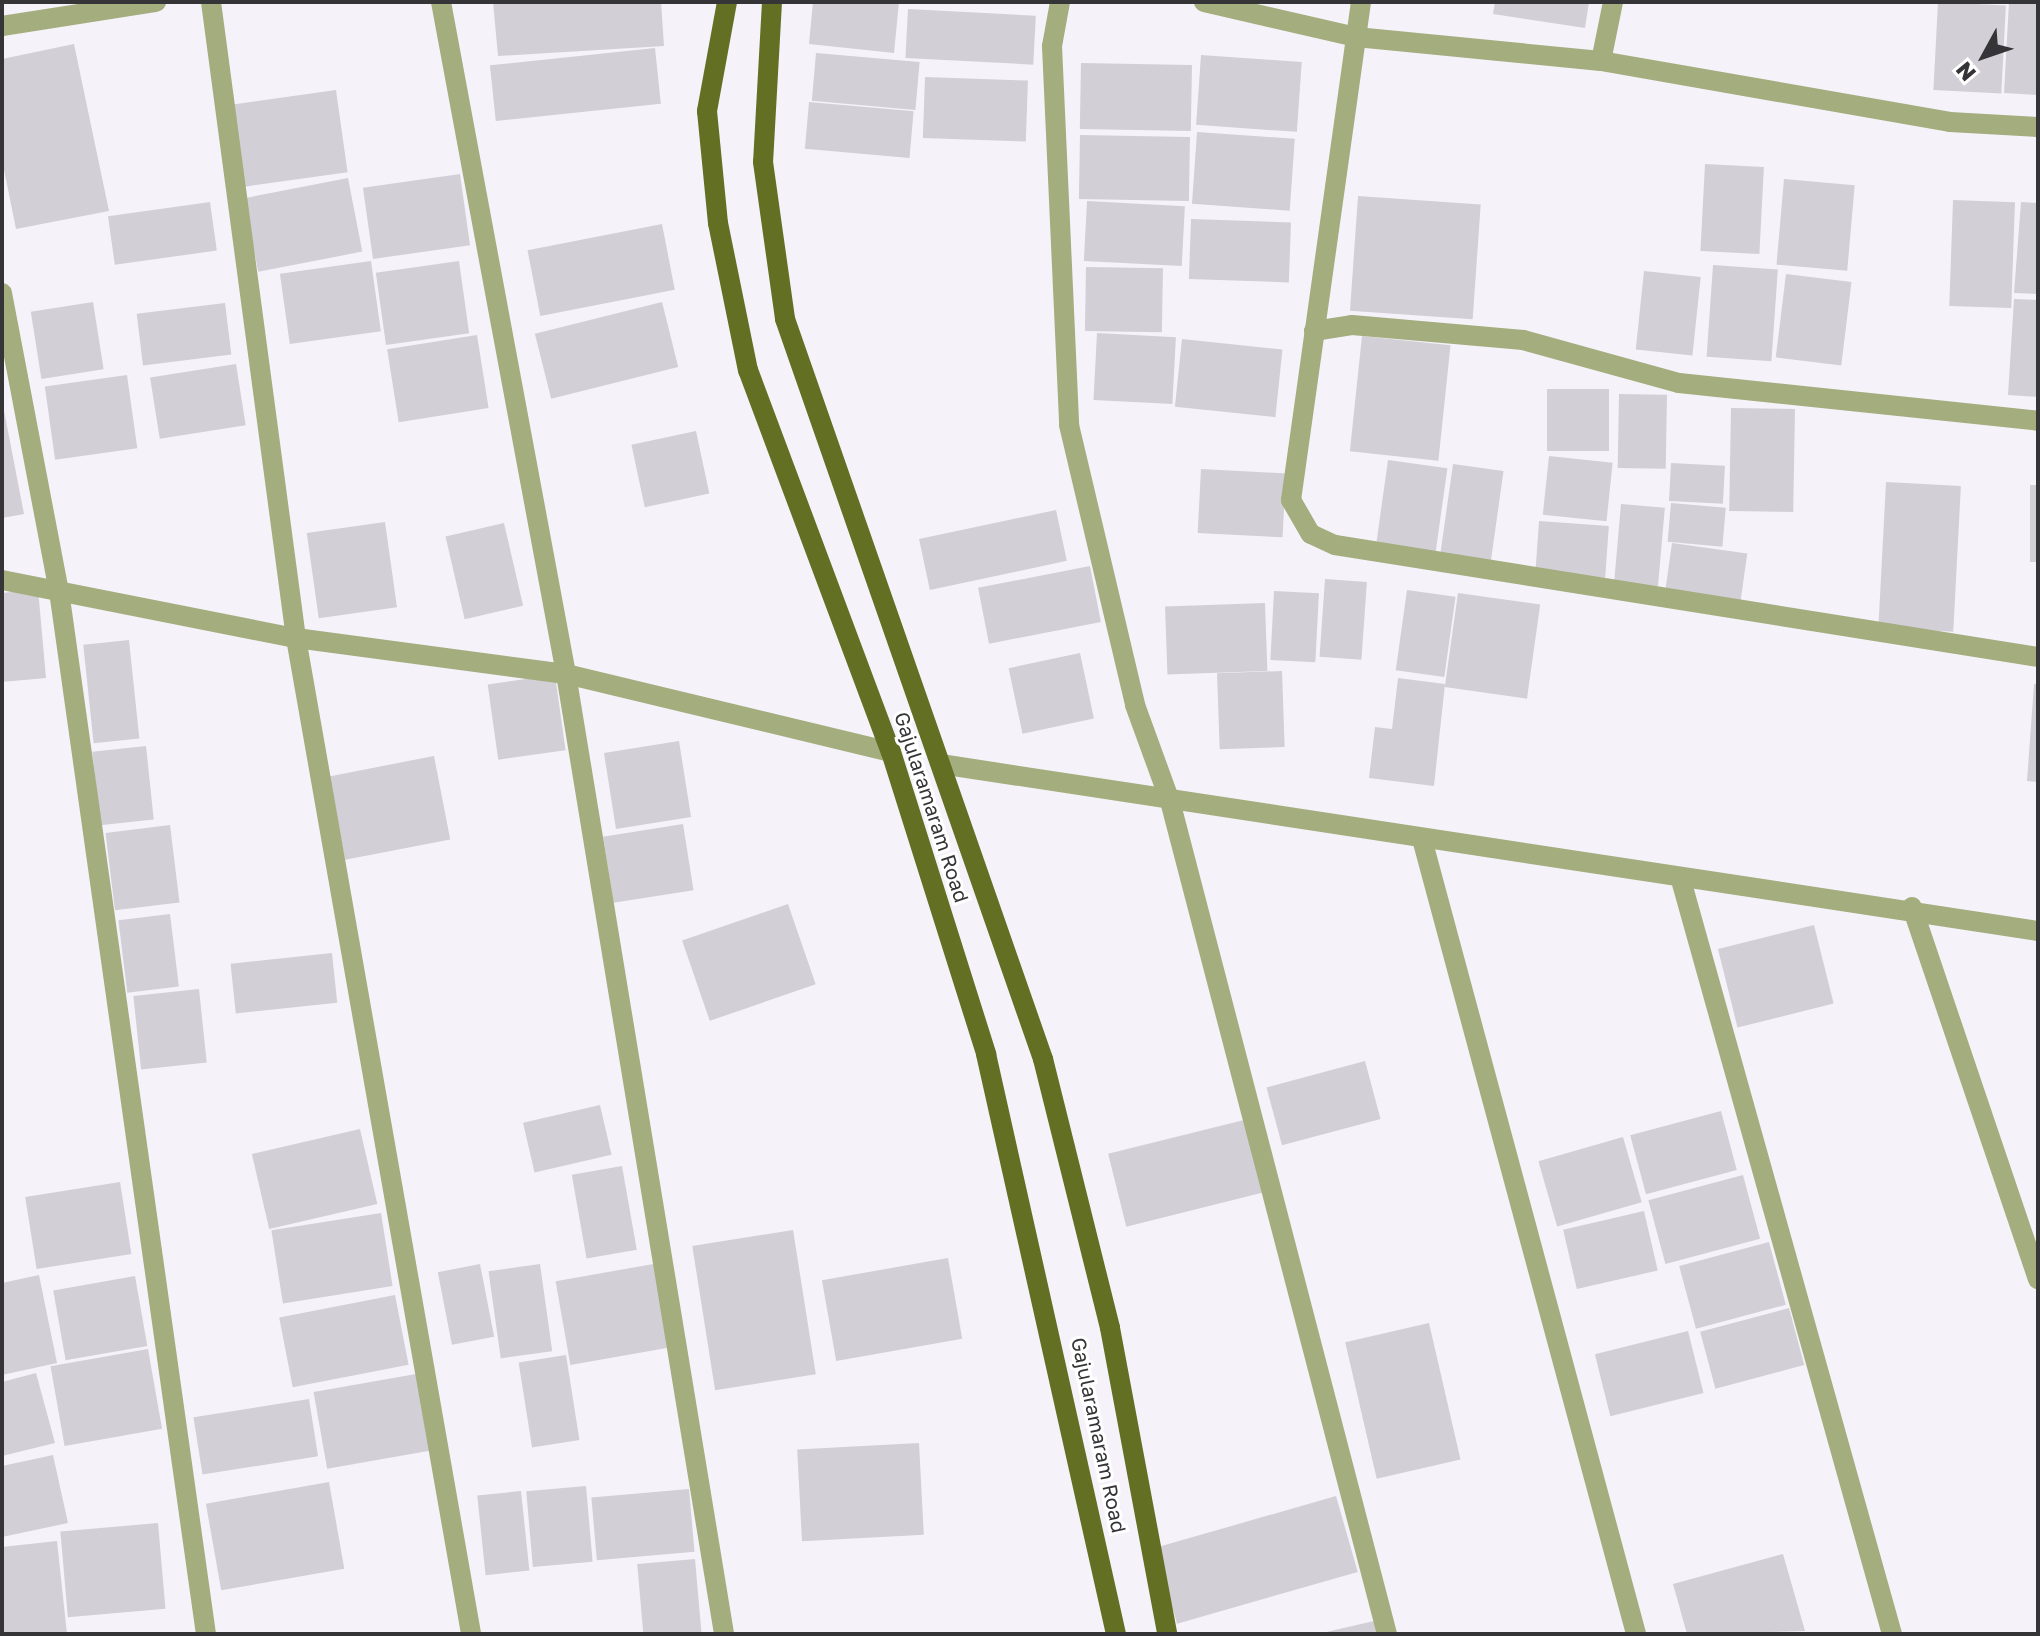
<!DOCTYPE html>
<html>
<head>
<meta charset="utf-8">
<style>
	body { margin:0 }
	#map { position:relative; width:2040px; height:1636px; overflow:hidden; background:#f6f2fa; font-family:"Golos Text",sans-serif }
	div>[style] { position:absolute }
	.building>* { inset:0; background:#d3cfd7; transform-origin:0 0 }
	.minor>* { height:20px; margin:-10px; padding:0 10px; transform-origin:10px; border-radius:10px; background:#a3ad7d }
	.major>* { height:20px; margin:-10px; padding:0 10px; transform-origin:10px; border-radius:10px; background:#636f22 }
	span { translate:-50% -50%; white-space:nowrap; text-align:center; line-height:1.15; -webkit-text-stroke:6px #fff; paint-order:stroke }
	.street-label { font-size:20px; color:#353437 }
	.frame { position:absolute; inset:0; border:4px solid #353437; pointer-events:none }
	.north { position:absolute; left:1944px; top:16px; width:80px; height:80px; -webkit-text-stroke:6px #fff; paint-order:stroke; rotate:230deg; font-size:22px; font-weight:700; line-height:32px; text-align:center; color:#353437 }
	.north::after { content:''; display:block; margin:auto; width:28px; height:36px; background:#353437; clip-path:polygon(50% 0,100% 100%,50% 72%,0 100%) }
</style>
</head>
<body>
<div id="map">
	<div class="building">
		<i style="clip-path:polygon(493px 2px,661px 2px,664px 46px,498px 56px)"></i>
		<i style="clip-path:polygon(813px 2px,899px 2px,894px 53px,809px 44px)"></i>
		<i style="clip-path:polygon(1495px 2px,1589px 2px,1585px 28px,1493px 14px)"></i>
		<i style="left:1938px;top:2px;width:68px;height:88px;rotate:3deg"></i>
		<i style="clip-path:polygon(2009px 2px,2038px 2px,2038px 95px,2004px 93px)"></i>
		<i style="left:908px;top:9px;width:128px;height:49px;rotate:3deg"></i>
		<i style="clip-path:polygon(74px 44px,109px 211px,16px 229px,2px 160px,2px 59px)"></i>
		<i style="left:655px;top:48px;width:56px;height:166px;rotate:84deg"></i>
		<i style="left:816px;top:53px;width:104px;height:48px;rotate:5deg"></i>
		<i style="left:1201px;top:55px;width:101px;height:70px;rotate:4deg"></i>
		<i style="left:1081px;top:63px;width:111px;height:66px;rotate:1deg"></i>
		<i style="left:925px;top:77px;width:103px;height:61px;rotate:2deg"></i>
		<i style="left:336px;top:90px;width:83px;height:104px;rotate:82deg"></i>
		<i style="left:809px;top:102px;width:105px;height:47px;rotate:5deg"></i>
		<i style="left:1197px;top:132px;width:98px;height:72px;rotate:4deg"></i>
		<i style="left:1080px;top:135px;width:110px;height:64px;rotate:1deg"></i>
		<i style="left:1705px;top:164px;width:59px;height:87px;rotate:3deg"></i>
		<i style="left:460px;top:174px;width:72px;height:98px;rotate:82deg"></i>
		<i style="left:348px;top:178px;width:75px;height:106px;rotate:79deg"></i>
		<i style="left:1784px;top:179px;width:71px;height:86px;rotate:5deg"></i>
		<i style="left:1358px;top:196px;width:123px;height:115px;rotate:4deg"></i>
		<i style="left:1953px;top:200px;width:62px;height:106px;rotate:2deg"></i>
		<i style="left:1087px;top:201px;width:98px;height:60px;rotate:3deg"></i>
		<i style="left:210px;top:202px;width:49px;height:103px;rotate:82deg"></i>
		<i style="clip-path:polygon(2021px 202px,2038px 203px,2038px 294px,2014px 293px)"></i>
		<i style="left:1191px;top:219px;width:100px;height:60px;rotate:2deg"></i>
		<i style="left:662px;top:224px;width:67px;height:137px;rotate:79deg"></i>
		<i style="left:371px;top:261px;width:71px;height:92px;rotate:82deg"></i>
		<i style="left:459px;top:261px;width:73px;height:84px;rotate:82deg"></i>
		<i style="left:1713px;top:265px;width:65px;height:92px;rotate:4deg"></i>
		<i style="left:1086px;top:267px;width:77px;height:64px;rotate:1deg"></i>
		<i style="left:1644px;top:271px;width:57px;height:79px;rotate:6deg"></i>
		<i style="left:1786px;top:274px;width:66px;height:84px;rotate:7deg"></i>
		<i style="clip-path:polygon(2014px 299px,2038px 300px,2038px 397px,2008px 395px)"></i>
		<i style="left:93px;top:302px;width:68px;height:63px;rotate:81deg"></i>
		<i style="left:662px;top:302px;width:67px;height:131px;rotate:76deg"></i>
		<i style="left:225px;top:303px;width:52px;height:89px;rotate:83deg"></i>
		<i style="left:1097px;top:333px;width:79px;height:67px;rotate:3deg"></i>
		<i style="left:477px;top:335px;width:74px;height:91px;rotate:81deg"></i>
		<i style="left:1362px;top:336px;width:89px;height:116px;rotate:6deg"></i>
		<i style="left:1182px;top:339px;width:101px;height:68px;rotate:6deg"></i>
		<i style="left:236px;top:364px;width:62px;height:87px;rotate:81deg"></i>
		<i style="left:127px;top:375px;width:74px;height:83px;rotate:82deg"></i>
		<i style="left:1547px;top:389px;width:62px;height:62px"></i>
		<i style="left:1619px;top:394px;width:48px;height:74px;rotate:1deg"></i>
		<i style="clip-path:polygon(2px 400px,24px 514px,2px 518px)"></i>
		<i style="left:1731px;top:408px;width:64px;height:103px;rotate:1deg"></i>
		<i style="left:696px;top:431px;width:64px;height:66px;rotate:78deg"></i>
		<i style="left:1549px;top:456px;width:64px;height:59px;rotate:6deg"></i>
		<i style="left:1388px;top:460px;width:60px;height:87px;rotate:8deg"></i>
		<i style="left:1671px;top:463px;width:54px;height:38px;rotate:3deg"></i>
		<i style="left:1453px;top:464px;width:51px;height:90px;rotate:8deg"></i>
		<i style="left:1201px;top:469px;width:85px;height:64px;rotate:3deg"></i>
		<i style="left:1886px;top:482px;width:75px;height:146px;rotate:3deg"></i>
		<i style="left:2030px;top:485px;width:8px;height:77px"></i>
		<i style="left:1671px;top:503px;width:55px;height:39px;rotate:5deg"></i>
		<i style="left:1621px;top:504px;width:44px;height:79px;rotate:5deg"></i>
		<i style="left:1056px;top:510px;width:52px;height:140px;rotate:78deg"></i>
		<i style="left:1539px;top:521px;width:70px;height:52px;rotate:4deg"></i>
		<i style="left:385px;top:522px;width:86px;height:79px;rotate:82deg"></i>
		<i style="left:504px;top:523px;width:85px;height:60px;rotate:77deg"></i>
		<i style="left:1672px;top:543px;width:76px;height:49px;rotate:8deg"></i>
		<i style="left:1090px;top:566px;width:57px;height:114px;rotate:79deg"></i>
		<i style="left:1325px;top:579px;width:42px;height:78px;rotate:4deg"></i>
		<i style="clip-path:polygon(38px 589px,46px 678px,2px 682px,2px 593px)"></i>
		<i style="left:1407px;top:590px;width:49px;height:81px;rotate:8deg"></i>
		<i style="left:1274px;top:591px;width:45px;height:69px;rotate:3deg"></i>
		<i style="left:1458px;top:593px;width:83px;height:95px;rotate:8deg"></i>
		<i style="left:1265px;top:603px;width:68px;height:100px;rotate:88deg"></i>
		<i style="left:129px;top:640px;width:99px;height:46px;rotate:84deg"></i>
		<i style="left:1080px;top:653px;width:67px;height:73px;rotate:78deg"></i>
		<i style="left:1282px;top:671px;width:76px;height:65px;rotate:88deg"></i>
		<i style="left:555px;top:675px;width:76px;height:68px;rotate:82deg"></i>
		<i style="clip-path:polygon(1398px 678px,1445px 684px,1434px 786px,1369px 778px,1375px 727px,1392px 729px)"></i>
		<i style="clip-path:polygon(2034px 684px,2038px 684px,2038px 782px,2027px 781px)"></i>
		<i style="left:679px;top:741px;width:77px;height:76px;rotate:81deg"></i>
		<i style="left:146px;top:746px;width:74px;height:54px;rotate:84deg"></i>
		<i style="left:434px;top:756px;width:85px;height:107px;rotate:79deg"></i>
		<i style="left:683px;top:824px;width:67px;height:81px;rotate:81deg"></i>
		<i style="left:170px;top:825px;width:78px;height:65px;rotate:83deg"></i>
		<i style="left:788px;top:904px;width:85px;height:112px;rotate:71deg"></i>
		<i style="left:170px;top:914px;width:73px;height:52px;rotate:83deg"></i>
		<i style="left:1814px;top:925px;width:81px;height:99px;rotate:76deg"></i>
		<i style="left:332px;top:953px;width:50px;height:102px;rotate:84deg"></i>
		<i style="left:199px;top:989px;width:74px;height:66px;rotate:84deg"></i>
		<i style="left:1365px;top:1061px;width:60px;height:102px;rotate:75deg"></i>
		<i style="left:600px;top:1105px;width:51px;height:79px;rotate:77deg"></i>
		<i style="left:1721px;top:1111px;width:61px;height:94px;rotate:75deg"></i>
		<i style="left:1244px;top:1120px;width:75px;height:140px;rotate:76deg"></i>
		<i style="left:360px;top:1129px;width:77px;height:111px;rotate:77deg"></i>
		<i style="left:1623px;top:1137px;width:68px;height:88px;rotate:74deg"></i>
		<i style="left:622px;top:1166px;width:85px;height:51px;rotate:80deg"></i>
		<i style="left:1743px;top:1175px;width:66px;height:98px;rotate:75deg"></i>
		<i style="left:120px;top:1182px;width:73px;height:96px;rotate:81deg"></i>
		<i style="left:1644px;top:1211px;width:61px;height:83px;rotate:77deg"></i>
		<i style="left:381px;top:1213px;width:74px;height:111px;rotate:81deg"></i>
		<i style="left:793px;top:1230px;width:146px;height:102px;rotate:81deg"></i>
		<i style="left:1769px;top:1242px;width:65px;height:93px;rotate:75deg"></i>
		<i style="left:948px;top:1258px;width:82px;height:128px;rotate:80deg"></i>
		<i style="left:659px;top:1263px;width:85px;height:105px;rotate:80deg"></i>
		<i style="left:480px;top:1264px;width:74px;height:43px;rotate:79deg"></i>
		<i style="left:540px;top:1264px;width:88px;height:52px;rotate:82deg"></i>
		<i style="clip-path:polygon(39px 1275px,57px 1363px,2px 1375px,2px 1283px)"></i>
		<i style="left:135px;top:1276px;width:71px;height:83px;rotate:80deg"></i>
		<i style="left:395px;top:1295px;width:71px;height:118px;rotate:79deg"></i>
		<i style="left:1789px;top:1308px;width:59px;height:92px;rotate:75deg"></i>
		<i style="left:1429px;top:1323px;width:140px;height:86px;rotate:77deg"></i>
		<i style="left:1688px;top:1331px;width:64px;height:96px;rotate:76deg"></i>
		<i style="left:148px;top:1349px;width:81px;height:99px;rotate:80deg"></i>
		<i style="left:566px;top:1355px;width:86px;height:48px;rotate:81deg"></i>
		<i style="clip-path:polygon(36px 1373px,55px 1443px,2px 1456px,2px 1382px)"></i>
		<i style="left:416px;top:1374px;width:78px;height:104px;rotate:80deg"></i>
		<i style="left:309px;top:1399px;width:58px;height:117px;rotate:81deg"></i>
		<i style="left:919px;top:1443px;width:92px;height:122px;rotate:87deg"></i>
		<i style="clip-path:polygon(53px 1455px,68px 1523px,2px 1537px,2px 1466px)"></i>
		<i style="left:329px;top:1482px;width:88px;height:125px;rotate:80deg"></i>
		<i style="left:586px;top:1486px;width:76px;height:60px;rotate:85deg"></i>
		<i style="left:689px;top:1489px;width:63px;height:98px;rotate:85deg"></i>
		<i style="left:521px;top:1491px;width:80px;height:44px;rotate:84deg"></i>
		<i style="left:1336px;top:1496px;width:79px;height:188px;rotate:74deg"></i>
		<i style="left:158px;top:1523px;width:86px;height:98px;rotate:85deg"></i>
		<i style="clip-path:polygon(57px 1541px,67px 1634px,2px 1634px,2px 1547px)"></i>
		<i style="clip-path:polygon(1783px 1554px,1805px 1631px,1687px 1634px,1673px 1584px)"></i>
		<i style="left:695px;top:1559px;width:75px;height:58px;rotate:85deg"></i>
		<i style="clip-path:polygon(1374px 1621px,1377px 1634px,1323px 1634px,1322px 1633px)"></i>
	</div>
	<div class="minor">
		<i style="left:211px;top:2px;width:642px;rotate:82.39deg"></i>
		<i style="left:296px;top:638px;width:1011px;rotate:80.03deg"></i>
		<i style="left:441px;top:2px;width:684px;rotate:79.46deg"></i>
		<i style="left:566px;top:674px;width:973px;rotate:80.65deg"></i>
		<i style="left:1060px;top:2px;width:45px;rotate:100.3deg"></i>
		<i style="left:1052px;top:46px;width:379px;rotate:87.4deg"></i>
		<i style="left:1069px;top:425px;width:288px;rotate:76.7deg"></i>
		<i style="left:1135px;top:705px;width:102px;rotate:70deg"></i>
		<i style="left:1170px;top:801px;width:861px;rotate:75.4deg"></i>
		<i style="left:1204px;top:2px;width:156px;rotate:13deg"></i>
		<i style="left:1356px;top:37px;width:246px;rotate:5.6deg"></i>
		<i style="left:1601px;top:61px;width:354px;rotate:9.9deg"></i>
		<i style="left:1950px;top:122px;width:88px;rotate:3.3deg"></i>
		<i style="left:1361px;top:2px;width:503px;rotate:98deg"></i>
		<i style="left:1291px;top:500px;width:39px;rotate:60deg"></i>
		<i style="left:1311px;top:534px;width:26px;rotate:25deg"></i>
		<i style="left:1335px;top:545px;width:712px;rotate:9.05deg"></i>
		<i style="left:2px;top:26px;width:156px;rotate:-8.9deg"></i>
		<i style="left:1601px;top:61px;width:60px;rotate:-78.5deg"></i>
		<i style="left:2px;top:293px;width:303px;rotate:79.2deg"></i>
		<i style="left:59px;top:591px;width:1053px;rotate:81.98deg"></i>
		<i style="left:1314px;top:331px;width:38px;rotate:-9deg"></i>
		<i style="left:1352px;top:325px;width:172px;rotate:5deg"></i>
		<i style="left:1523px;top:340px;width:162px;rotate:15.4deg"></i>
		<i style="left:1679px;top:383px;width:361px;rotate:6deg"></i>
		<i style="left:2px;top:580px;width:300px;rotate:11.2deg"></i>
		<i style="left:296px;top:638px;width:272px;rotate:7.6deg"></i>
		<i style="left:566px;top:674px;width:334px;rotate:13.5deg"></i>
		<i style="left:947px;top:765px;width:1104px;rotate:8.65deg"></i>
		<i style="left:1422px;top:839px;width:823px;rotate:74.93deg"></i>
		<i style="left:1681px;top:880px;width:783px;rotate:74.37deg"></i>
		<i style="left:1912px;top:907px;width:393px;rotate:71.3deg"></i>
	</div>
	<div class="major">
		<i style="left:727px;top:2px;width:111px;rotate:100.4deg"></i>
		<i style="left:707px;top:111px;width:113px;rotate:84.4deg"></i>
		<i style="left:718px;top:223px;width:150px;rotate:78.5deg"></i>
		<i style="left:748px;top:370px;width:408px;rotate:69.5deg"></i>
		<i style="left:891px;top:752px;width:317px;rotate:72.5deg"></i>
		<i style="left:986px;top:1054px;width:594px;rotate:77.37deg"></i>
		<i style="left:772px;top:2px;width:160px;rotate:93.2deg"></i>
		<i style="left:763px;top:162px;width:159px;rotate:82deg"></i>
		<i style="left:785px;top:319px;width:784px;rotate:70.78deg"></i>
		<i style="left:1043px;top:1059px;width:277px;rotate:76deg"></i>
		<i style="left:1110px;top:1328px;width:311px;rotate:79.4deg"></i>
	</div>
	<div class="street-label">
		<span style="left:932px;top:807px;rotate:72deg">Gajularamaram Road</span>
		<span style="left:1099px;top:1435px;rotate:78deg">Gajularamaram Road</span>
	</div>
	<div class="frame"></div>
	<div class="north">N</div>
</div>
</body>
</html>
